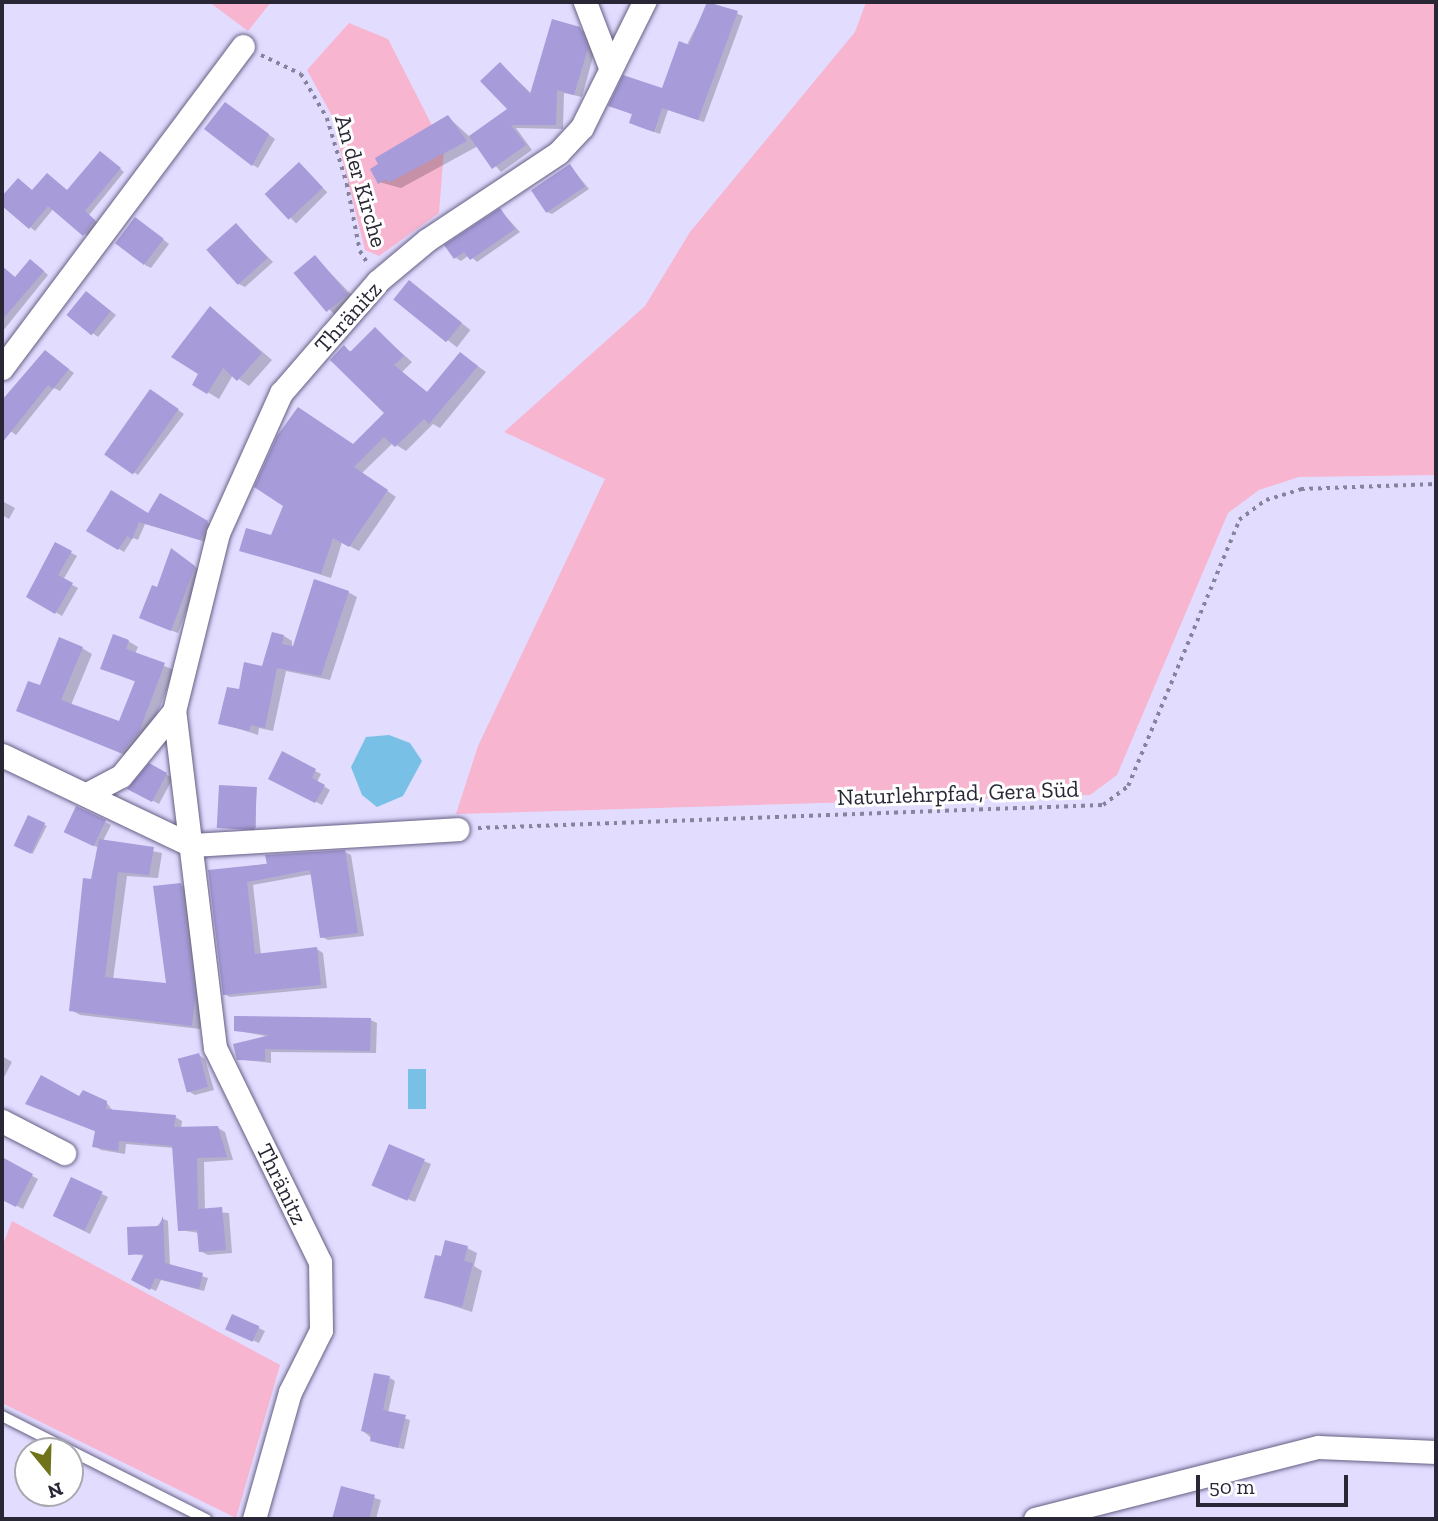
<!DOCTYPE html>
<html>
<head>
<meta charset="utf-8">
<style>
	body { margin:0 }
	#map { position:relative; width:1438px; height:1521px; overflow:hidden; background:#e2dcff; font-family:"Zilla Slab",serif }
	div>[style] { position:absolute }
	.green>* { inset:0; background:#f8b5d0 }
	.water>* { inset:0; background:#79c0e6; transform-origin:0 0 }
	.shadow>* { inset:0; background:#0003; transform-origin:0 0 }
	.building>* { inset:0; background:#a79bd9; transform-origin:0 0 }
	.path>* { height:3.5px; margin-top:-1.75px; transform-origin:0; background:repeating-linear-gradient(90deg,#88839d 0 3.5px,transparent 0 8.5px) }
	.roads { filter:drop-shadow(0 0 2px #665f84) drop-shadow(0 0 2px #665f84) }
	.service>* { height:10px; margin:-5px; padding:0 5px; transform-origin:5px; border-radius:5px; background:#fff }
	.minor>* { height:23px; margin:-11.5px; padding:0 11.5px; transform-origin:11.5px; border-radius:11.5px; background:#fff }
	span { translate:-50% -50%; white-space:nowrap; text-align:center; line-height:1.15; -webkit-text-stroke:6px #fff; paint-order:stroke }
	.street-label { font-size:23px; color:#292636 }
	.frame { position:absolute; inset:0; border:4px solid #292636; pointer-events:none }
	.north { position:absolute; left:14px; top:1437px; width:70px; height:70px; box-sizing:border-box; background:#fff; border:2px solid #a9a8af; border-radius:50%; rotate:161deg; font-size:19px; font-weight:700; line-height:28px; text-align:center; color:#292636 }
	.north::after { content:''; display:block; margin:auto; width:24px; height:32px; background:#6f741b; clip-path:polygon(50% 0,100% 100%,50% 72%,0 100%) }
	.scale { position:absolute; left:1196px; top:1475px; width:152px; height:32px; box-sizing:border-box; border:4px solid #292636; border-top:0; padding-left:9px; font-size:21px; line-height:24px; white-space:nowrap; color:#292636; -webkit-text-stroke:5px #fff; paint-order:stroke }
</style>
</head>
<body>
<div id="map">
	<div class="green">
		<i style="clip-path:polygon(209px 2px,271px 2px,248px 31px)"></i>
		<i style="clip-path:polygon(866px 2px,1436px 2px,1436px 475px,1299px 477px,1259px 490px,1228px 513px,1117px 775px,1090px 795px,456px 814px,478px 746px,605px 479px,504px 432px,645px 306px,690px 232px,855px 32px)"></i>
		<i style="clip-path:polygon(349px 23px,388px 39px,444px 149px,439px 213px,379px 256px,365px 250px,331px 114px,307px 70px)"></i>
		<i style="clip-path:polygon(12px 1221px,280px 1365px,236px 1518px,2px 1403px,2px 1247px)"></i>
	</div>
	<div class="water">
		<i style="clip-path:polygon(389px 735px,410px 743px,422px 761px,403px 796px,377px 807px,362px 795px,351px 767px,366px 737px)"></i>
		<i style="left:408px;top:1069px;width:18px;height:40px"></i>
	</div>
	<div class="shadow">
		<i style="clip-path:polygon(709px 2px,743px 16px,704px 122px,668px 110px,660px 134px,637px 126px,634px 115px,610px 106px,663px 91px)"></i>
		<i style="clip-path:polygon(579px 29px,587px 33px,594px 53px,582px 97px,564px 93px,563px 129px,516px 128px,532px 150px,501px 172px,478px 146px,401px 188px,379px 182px,448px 117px,470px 137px,510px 109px,500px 64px,532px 94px)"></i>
		<i style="clip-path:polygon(231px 108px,275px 139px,258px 168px,253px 165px)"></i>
		<i style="clip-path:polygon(105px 156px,124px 172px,89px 215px,99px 224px,89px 237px,54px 208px,35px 231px,2px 204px,18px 180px,38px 197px,68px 192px)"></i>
		<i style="left:299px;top:164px;width:40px;height:44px;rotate:45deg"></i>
		<i style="clip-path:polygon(570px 166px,589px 189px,552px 214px,547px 212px)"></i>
		<i style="clip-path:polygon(500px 210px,520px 232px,477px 262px,469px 255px,461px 261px,456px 258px)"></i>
		<i style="clip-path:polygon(142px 223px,169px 244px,151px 268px,145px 265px)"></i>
		<i style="clip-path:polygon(236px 225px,273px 262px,245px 287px,239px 284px)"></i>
		<i style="left:315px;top:257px;width:57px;height:26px;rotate:46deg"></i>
		<i style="clip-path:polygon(36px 264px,48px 275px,2px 332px,2px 282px,8px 274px,16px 278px)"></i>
		<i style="left:409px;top:282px;width:78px;height:22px;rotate:38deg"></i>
		<i style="clip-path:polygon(93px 297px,116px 315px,98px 337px,69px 316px)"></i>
		<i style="clip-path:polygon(211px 308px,272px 360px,249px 386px,233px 375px,219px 399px,194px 384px,200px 373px)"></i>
		<i style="clip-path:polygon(375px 329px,412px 362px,402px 372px,428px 393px,461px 354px,486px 372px,440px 428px,433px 424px,406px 451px,393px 443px,362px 473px,396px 497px,359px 551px,342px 542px,331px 578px,241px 550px,272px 537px,386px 413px,344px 348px,352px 352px)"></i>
		<i style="clip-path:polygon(45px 352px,74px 373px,60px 391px,54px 388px,16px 435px,2px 425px,2px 404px)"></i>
		<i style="clip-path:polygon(156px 395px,184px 414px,138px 475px,132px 471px)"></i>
		<i style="clip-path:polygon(160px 495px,213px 526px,206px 542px,145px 524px,138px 540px,133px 538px,124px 552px,88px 530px,149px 515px)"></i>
		<i style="clip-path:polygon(2px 501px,15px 508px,9px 519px,2px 515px)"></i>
		<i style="clip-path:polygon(56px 544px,77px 556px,63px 580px,78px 588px,62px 616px,29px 596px)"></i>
		<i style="clip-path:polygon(177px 554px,201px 571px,178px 633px,147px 621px)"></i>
		<i style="clip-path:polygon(348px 592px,357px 597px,330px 680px,286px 671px,273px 731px,259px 728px,258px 735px,220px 723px,284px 636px,292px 641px,292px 653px)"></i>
		<i style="clip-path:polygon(128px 641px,138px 647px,135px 654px,174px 670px,148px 738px,132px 758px,18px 710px,82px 648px,92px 654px,71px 705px,120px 724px,136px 682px,102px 668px)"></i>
		<i style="clip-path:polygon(283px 754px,321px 774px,317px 782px,330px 790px,322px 805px,271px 778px)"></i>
		<i style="clip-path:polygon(150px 766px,173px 778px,159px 804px,129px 788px)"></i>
		<i style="clip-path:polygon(256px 789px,256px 828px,218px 827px)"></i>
		<i style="left:29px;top:817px;width:20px;height:31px;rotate:27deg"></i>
		<i style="clip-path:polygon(105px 822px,111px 825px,103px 841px,162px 853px,158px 878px,127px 876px,113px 980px,168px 985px,180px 884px,189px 889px,203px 1003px,200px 1029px,80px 1015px,71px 1010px,99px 848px,69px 834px)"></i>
		<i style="clip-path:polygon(345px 852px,351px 855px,364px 936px,328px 940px,322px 937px,313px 874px,253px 885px,261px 955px,317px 949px,323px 953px,327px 988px,230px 997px,224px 994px,210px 872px)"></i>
		<i style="clip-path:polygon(371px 1020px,377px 1023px,376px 1053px,271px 1052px,271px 1063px,238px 1059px,270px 1037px,235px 1030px)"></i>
		<i style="clip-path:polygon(199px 1055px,205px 1059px,214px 1090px,195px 1095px,188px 1091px)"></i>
		<i style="clip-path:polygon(2px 1056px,12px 1062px,2px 1081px)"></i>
		<i style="clip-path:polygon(80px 1099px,106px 1102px,113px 1111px,175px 1117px,182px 1121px,181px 1129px,218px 1128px,225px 1132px,233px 1160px,204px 1162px,205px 1211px,229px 1213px,232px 1253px,208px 1255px,200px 1251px,199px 1233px,180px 1230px,174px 1148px,126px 1144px,125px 1154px,101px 1150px,94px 1146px,97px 1132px,34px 1107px)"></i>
		<i style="clip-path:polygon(390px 1147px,431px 1164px,415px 1202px,380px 1188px)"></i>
		<i style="clip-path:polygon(6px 1162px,38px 1179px,23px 1209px,2px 1198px)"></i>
		<i style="clip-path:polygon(102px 1194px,108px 1197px,90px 1234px,60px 1219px)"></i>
		<i style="clip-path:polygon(164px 1219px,168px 1221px,170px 1266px,208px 1278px,204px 1291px,161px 1280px,156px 1291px,133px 1280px,145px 1256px,130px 1253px)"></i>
		<i style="clip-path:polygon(467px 1248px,477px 1253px,474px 1266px,482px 1271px,472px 1312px,426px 1297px,442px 1258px)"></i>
		<i style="clip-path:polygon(233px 1316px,265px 1331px,259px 1343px,234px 1332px)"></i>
		<i style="clip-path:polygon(390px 1378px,395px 1381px,388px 1413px,410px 1420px,404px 1449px,377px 1443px,363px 1431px)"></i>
		<i style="clip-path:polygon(342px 1488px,381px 1500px,376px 1519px,334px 1519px)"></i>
	</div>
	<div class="building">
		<i style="clip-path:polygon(707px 2px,738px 11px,698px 120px,662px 108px,654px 132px,629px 123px,632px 114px,608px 106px,623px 75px,662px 88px,679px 41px,689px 45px)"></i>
		<i style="clip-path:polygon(552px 19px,580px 27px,588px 48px,574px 95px,557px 90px,556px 125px,511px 125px,526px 145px,492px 169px,469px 136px,507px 109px,480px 81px,500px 62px,530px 94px)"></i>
		<i style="clip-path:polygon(225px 102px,269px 134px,252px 166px,204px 129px)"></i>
		<i style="clip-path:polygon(448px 115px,467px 141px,388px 183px,386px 179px,378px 184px,370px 169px,378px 164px,375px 158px)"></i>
		<i style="clip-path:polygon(100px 151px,121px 168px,85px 211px,95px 220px,83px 236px,48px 206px,29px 229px,2px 206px,2px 196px,18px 178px,32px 190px,47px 173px,67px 190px)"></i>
		<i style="left:299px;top:162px;width:35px;height:47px;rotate:47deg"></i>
		<i style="left:570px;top:164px;width:27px;height:47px;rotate:56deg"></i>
		<i style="clip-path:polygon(500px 208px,515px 229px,470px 260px,464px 252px,454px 259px,444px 245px)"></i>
		<i style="left:135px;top:217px;width:36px;height:33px;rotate:37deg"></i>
		<i style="left:236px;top:223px;width:47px;height:40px;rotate:48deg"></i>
		<i style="left:315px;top:255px;width:51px;height:28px;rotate:50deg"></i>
		<i style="clip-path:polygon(30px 259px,44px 271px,2px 320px,2px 266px,15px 277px)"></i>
		<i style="left:409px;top:280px;width:68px;height:25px;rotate:39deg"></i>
		<i style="left:86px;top:291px;width:32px;height:31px;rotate:39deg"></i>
		<i style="clip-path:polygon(210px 306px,262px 353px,237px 381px,223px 368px,207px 394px,192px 385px,198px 374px,171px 357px)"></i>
		<i style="clip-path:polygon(375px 327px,404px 356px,394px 365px,427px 392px,460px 352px,478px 366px,429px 424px,424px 419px,395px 447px,384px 437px,354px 467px,388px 490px,349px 547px,333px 538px,321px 574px,239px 551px,246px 528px,271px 535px,283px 506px,254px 487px,277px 436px,298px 407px,353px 444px,384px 413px,330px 360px,344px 345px,350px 352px)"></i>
		<i style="clip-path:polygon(45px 350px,69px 369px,53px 389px,48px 385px,2px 443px,2px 400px)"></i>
		<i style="left:150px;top:389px;width:35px;height:80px;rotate:35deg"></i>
		<i style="clip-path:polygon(111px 490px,148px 513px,160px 493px,208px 521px,203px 535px,200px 540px,139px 522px,132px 539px,127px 536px,118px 550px,86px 531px)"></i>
		<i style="clip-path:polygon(55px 542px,72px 551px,58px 575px,73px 583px,55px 614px,26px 597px)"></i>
		<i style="clip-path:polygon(171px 548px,195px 566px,171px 631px,139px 618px,152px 585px,157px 587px)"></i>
		<i style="clip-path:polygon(314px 579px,349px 591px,321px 676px,277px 668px,265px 728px,251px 725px,249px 731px,218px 724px,227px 687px,239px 689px,244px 662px,262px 666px,272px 632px,284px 635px,282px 644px,293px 646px)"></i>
		<i style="clip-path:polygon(113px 634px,129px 640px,126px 649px,165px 663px,139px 732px,121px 753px,16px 711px,28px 681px,40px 685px,59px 637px,83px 647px,61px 700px,119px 721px,135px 681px,100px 669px)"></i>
		<i style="clip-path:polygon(282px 751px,316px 769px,312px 778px,325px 785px,315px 803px,268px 779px)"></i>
		<i style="clip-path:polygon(149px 763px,167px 773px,152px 802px,127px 789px)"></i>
		<i style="left:219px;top:785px;width:38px;height:43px;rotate:3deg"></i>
		<i style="left:76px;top:806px;width:33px;height:29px;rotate:25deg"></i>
		<i style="left:28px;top:815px;width:19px;height:34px;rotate:25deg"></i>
		<i style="clip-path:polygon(99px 839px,154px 847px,149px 875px,118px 872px,105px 977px,166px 983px,153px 886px,181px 883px,195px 997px,192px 1026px,69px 1011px,83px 878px,91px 879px)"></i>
		<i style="clip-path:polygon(345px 850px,358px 933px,320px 938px,310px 870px,247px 882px,255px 954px,317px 947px,321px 985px,223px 995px,208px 870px,267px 864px,265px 855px)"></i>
		<i style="clip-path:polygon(234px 1016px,371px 1018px,370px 1051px,265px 1049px,265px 1061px,237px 1060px,233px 1044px,270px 1035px,234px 1031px)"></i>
		<i style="left:199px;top:1053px;width:35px;height:22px;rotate:75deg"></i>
		<i style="clip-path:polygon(41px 1075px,79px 1096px,83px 1090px,107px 1101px,106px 1109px,176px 1115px,174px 1127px,218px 1126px,227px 1157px,197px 1158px,198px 1209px,222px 1207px,226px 1250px,199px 1252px,197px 1230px,178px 1231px,172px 1146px,119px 1141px,118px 1151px,92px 1147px,95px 1131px,25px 1104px)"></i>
		<i style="left:389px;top:1144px;width:39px;height:45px;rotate:23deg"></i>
		<i style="clip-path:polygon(2px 1157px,33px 1174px,16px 1207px,2px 1200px)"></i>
		<i style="left:71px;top:1177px;width:35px;height:43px;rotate:25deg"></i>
		<i style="clip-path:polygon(163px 1216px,165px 1263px,203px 1273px,199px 1289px,155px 1278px,150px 1290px,131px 1280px,144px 1254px,128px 1255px,127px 1227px,159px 1226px)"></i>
		<i style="clip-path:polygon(445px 1240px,468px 1246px,464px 1261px,473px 1263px,462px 1307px,424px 1298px,435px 1255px,441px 1256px)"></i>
		<i style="left:232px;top:1314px;width:30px;height:17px;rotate:24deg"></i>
		<i style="clip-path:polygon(374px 1373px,390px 1376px,383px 1410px,406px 1415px,398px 1448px,370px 1441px,371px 1434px,361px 1431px)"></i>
		<i style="clip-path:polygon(341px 1486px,375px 1495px,369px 1519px,332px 1519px)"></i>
	</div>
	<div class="path">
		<i style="left:261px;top:55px;width:44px;rotate:25.4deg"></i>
		<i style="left:301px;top:74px;width:51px;rotate:59.4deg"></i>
		<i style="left:327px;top:118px;width:69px;rotate:73.1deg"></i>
		<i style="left:347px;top:184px;width:68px;rotate:79deg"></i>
		<i style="left:360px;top:251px;width:15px;rotate:58deg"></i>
		<i style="left:478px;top:828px;width:625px;rotate:-2.11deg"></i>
		<i style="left:1103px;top:805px;width:31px;rotate:-37deg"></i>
		<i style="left:1128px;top:786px;width:288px;rotate:-67.3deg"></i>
		<i style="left:1239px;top:520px;width:34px;rotate:-37deg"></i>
		<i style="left:1266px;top:500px;width:37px;rotate:-17deg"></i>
		<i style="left:1301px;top:489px;width:135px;rotate:-2.1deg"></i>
	</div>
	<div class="roads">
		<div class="service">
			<i style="left:2px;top:1416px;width:229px;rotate:26.8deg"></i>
		</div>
		<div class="minor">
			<i style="left:585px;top:2px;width:70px;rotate:69deg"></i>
			<i style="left:2px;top:368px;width:402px;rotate:-53.2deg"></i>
			<i style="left:2px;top:755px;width:209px;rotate:25.5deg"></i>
			<i style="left:191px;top:845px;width:267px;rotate:-3.4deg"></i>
			<i style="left:87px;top:794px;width:38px;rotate:-28deg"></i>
			<i style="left:121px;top:776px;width:84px;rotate:-50.8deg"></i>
			<i style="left:2px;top:1121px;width:70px;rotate:27.3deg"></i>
			<i style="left:254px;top:1519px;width:132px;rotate:-74.2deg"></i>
			<i style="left:290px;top:1392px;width:69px;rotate:-63.4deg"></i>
			<i style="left:321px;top:1330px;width:68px;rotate:-90.8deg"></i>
			<i style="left:320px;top:1262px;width:238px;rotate:-116.1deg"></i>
			<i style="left:215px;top:1048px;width:339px;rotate:-96.9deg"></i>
			<i style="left:174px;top:711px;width:183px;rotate:-76.1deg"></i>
			<i style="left:218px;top:533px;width:154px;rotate:-65.8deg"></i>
			<i style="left:281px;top:393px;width:148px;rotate:-49.1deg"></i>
			<i style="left:378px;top:281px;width:64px;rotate:-39.9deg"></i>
			<i style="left:427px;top:240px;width:157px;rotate:-33.6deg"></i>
			<i style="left:558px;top:153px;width:35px;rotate:-47deg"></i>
			<i style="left:582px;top:127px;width:140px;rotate:-63.6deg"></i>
			<i style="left:1035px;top:1519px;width:292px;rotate:-14.3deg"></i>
			<i style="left:1318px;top:1447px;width:118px;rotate:2.4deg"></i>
		</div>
	</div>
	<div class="street-label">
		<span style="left:361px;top:181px;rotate:74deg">An der Kirche</span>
		<span style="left:348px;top:317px;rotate:-48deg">Thränitz</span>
		<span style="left:958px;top:793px;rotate:-2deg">Naturlehrpfad, Gera Süd</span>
		<span style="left:282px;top:1184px;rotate:64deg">Thränitz</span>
	</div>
	<div class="frame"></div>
	<div class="north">N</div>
	<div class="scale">50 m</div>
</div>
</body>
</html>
